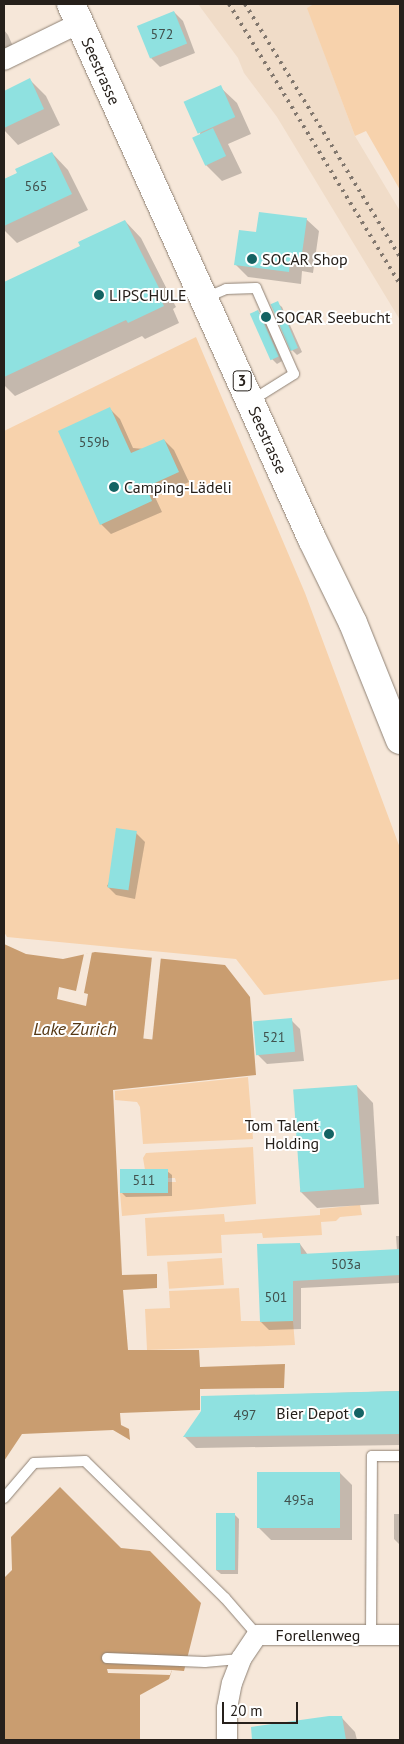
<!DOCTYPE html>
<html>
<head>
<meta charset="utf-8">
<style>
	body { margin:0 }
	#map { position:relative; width:404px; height:1744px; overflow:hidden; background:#f6e7d9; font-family:"PT Sans",sans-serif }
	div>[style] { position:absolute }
	.built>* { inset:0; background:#f0dcc8 }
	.green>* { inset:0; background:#f7d2ac; transform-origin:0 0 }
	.water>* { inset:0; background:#c99d70 }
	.pier>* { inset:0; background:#f6e7d9; transform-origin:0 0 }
	.shadow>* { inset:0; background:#0003 }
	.building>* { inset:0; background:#8fe1e0; transform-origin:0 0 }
	.roads { filter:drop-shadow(0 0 1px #8f8275) drop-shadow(0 0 1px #8f8275) }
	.service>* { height:10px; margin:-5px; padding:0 5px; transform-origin:5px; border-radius:5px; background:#fff }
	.minor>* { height:20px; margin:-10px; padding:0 10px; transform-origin:10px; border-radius:10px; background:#fff }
	.primary>* { height:28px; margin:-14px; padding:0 14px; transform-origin:14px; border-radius:14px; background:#fff }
	.rail>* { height:4px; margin-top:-2px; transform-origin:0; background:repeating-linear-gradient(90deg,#81776e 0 2.5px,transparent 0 7.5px) }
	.dots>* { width:14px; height:14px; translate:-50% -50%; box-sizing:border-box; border:2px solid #fff; border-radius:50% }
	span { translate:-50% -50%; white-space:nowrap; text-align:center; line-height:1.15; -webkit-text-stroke:4px #fff; paint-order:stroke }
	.number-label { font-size:14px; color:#40504c }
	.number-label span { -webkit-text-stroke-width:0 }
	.shield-label span { padding:1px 4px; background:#fff; border:1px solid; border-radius:4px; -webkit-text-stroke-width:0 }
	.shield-label { font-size:15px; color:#26201b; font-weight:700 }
	.street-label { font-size:16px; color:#26201b }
	.poi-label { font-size:16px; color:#26201b }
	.left { translate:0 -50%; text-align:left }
	.right { translate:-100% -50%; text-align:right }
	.water-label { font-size:18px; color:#553713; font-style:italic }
	.frame { position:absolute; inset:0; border:5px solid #26201b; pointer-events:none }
	.scale { position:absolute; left:222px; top:1702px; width:76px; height:22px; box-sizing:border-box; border:2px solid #26201b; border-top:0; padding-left:6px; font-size:15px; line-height:18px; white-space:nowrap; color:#26201b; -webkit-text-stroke:4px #fff; paint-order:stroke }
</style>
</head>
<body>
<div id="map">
	<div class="built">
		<i style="clip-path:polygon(198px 4px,314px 4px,308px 9px,355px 136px,400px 211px,400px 320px,277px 117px,244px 73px,238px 58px)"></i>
	</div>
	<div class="green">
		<i style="clip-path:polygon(314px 4px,400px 4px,400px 190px,366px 131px,355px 136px,307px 8px)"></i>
		<i style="clip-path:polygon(196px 337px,305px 593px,400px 848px,400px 979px,264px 995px,236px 959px,7px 937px,4px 932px,4px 431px)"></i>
		<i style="clip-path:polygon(248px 1077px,253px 1139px,143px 1144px,140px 1107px,137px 1102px,115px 1100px,115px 1091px)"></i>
		<i style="clip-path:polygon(253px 1147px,256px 1204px,122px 1216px,120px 1193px,167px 1192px,167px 1182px,176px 1182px,175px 1178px,167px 1178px,145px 1170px,143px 1158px,146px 1153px)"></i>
		<i style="clip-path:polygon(360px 1205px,362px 1215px,340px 1217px,336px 1221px,321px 1222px,322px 1235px,263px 1238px,262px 1233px,221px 1235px,222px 1253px,147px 1256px,145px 1218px,224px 1214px,225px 1222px,320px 1215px,320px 1209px)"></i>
		<i style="left:222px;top:1258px;width:27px;height:55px;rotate:86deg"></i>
		<i style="clip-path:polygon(239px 1288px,241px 1321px,293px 1321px,295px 1345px,147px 1350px,145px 1309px,170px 1308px,169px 1291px)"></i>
	</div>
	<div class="water">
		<i style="clip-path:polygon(4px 944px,26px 954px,63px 959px,95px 952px,225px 965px,250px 997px,256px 1075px,113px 1090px,122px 1275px,157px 1274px,157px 1288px,123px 1290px,128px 1350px,199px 1350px,200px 1367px,285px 1364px,284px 1388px,200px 1389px,200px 1410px,120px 1413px,121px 1425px,129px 1429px,130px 1440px,113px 1430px,22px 1434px,4px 1461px)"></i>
		<i style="clip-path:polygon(60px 1487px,121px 1548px,150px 1551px,201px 1603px,184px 1671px,172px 1670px,169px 1679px,140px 1695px,140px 1740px,4px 1740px,4px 1578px,12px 1570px,11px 1537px)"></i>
	</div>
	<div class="pier">
		<i style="clip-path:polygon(92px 952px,84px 993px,88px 994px,86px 1006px,57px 999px,59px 987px,76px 991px,84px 954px)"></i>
		<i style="left:152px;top:956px;width:9px;height:83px;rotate:6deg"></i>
		<i style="clip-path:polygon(107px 1669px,172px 1670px,170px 1675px,108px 1673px)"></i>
	</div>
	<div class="shadow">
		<i style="clip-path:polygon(174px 12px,183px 21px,195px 53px,160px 67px,151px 58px)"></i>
		<i style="clip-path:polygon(4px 30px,8px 35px,19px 60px,4px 66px)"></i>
		<i style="clip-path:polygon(30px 80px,46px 96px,60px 125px,18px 145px,4px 130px,4px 92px)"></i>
		<i style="clip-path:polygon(220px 87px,237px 103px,251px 134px,228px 144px,242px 173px,222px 181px,206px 165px,200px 133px)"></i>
		<i style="clip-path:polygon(52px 153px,68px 170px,88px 210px,17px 243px,4px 230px,4px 181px)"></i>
		<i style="clip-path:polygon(306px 219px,319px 231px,313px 273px,302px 271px,301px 284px,248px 277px,236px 265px)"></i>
		<i style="clip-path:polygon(125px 221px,141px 238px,176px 307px,173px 309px,179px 323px,145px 339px,142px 336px,15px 396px,4px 385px,4px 297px,7px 300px,81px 246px)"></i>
		<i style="clip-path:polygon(277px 303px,282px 307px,302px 352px,297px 355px,292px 350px)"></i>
		<i style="clip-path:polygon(258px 312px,263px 316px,282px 361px,277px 364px,272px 359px)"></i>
		<i style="clip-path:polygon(110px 409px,120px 419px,133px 448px,144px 449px,164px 440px,174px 450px,189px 482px,155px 497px,162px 512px,111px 534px,101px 524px)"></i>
		<i style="clip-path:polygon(136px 833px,145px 842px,135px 899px,116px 895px,107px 886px)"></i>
		<i style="clip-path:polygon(291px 1020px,300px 1029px,304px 1061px,267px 1064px,258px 1055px)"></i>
		<i style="clip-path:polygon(357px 1086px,373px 1103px,379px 1204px,317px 1208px,300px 1191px)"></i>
		<i style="clip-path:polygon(167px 1171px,172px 1175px,172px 1196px,126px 1197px,121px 1192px)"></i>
		<i style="clip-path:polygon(396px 1236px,400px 1236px,400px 1305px,399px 1283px,301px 1288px,301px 1329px,269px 1330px,261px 1322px,300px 1244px,308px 1255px,397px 1250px)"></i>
		<i style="clip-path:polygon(400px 1391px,400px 1445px,196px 1448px,185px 1437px,202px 1412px,202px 1397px)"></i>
		<i style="clip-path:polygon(340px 1473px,352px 1485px,352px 1540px,271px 1540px,259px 1528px)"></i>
		<i style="clip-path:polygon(234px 1514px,239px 1519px,238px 1574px,221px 1574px,216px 1570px)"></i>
		<i style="clip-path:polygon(394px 1514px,400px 1514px,400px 1545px,394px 1539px)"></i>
		<i style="clip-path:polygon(341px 1717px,355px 1732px,357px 1740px,286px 1740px,284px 1724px)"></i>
	</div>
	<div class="building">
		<i style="left:174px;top:11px;width:35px;height:40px;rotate:68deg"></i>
		<i style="clip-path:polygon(30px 78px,44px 109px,4px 128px,4px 91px)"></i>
		<i style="left:221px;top:85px;width:35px;height:41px;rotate:66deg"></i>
		<i style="left:213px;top:128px;width:31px;height:23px;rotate:65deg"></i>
		<i style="clip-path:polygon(52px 152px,72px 194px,4px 226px,4px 179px,17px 173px,15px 169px)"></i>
		<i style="clip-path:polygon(259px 212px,307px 218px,301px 261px,290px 260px,289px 272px,234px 265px,239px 230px,256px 232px)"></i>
		<i style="clip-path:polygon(125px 220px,160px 290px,157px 292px,164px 306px,128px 323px,126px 320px,4px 377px,4px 282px,80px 246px,78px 242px)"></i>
		<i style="left:278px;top:301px;width:51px;height:8px;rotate:67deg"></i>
		<i style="left:258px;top:310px;width:51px;height:9px;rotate:66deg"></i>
		<i style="clip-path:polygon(110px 407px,131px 453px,164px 439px,179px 472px,146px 487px,152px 501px,100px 525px,58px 431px)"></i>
		<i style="left:116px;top:828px;width:21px;height:60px;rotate:8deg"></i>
		<i style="left:292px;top:1018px;width:34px;height:39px;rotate:85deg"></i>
		<i style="left:357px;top:1085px;width:103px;height:64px;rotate:86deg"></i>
		<i style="left:120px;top:1169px;width:48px;height:24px"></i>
		<i style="clip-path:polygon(300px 1243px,301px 1254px,400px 1249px,400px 1275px,293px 1281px,293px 1321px,260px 1322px,257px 1244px)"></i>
		<i style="clip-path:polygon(400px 1391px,400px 1434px,183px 1437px,201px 1411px,201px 1396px)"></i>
		<i style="left:257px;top:1472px;width:83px;height:56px"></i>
		<i style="left:216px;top:1513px;width:19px;height:57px"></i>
		<i style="clip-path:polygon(329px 1716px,342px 1716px,346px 1740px,252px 1740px,251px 1727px)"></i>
	</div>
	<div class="roads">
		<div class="service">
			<i style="left:205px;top:298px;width:23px;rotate:-23deg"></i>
			<i style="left:226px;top:289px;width:30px;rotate:-2deg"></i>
			<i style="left:256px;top:288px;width:94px;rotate:66.2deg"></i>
			<i style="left:294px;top:374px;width:51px;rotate:147.9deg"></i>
			<i style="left:4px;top:1498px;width:46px;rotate:-49.4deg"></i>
			<i style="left:34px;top:1463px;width:51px;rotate:-2.2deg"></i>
			<i style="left:85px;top:1461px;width:196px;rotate:44.4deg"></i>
			<i style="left:225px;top:1598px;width:49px;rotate:49.1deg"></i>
			<i style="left:371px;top:1635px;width:179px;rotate:-89.7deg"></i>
			<i style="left:372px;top:1456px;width:28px"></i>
			<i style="left:107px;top:1658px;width:98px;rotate:2.3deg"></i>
			<i style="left:205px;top:1662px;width:36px;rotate:-5deg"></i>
		</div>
		<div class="minor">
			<i style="left:4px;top:60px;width:85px;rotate:-26deg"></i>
			<i style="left:227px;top:1740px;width:32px;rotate:-90deg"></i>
			<i style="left:227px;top:1708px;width:25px;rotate:-79deg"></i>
			<i style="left:232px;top:1683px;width:26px;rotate:-69deg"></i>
			<i style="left:241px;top:1659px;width:29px;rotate:-56deg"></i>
			<i style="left:257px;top:1635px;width:143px"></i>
		</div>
		<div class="primary">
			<i style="left:71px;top:4px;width:587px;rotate:65.75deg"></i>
			<i style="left:312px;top:539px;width:93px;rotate:64deg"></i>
			<i style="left:353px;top:623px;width:126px;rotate:68.1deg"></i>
		</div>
	</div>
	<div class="rail">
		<i style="left:229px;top:4px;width:328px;rotate:58.6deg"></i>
		<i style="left:245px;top:4px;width:297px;rotate:58.5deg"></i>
	</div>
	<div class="dots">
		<i style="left:252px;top:259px;background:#146363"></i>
		<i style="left:99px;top:295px;background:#146363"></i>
		<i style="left:266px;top:317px;background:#146363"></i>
		<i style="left:114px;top:487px;background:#146363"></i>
		<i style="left:329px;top:1134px;background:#146363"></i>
		<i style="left:359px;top:1413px;background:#146363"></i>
	</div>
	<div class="number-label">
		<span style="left:162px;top:34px">572</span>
		<span style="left:36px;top:186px">565</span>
		<span style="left:94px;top:442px">559b</span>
		<span style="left:274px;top:1037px">521</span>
		<span style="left:144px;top:1180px">511</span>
		<span style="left:346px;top:1264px">503a</span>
		<span style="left:276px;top:1297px">501</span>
		<span style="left:245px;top:1415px">497</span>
		<span style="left:299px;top:1500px">495a</span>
	</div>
	<div class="shield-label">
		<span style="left:242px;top:381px">3</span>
	</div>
	<div class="street-label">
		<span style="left:101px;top:71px;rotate:66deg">Seestrasse</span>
		<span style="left:268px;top:440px;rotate:66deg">Seestrasse</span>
		<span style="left:318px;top:1635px">Forellenweg</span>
	</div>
	<div class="poi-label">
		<span class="left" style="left:262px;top:259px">SOCAR Shop</span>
		<span class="left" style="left:109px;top:295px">LIPSCHULE</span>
		<span class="left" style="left:276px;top:317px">SOCAR Seebucht</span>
		<span class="left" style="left:124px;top:487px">Camping-Lädeli</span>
		<span class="right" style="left:319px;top:1134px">Tom Talent<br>Holding</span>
		<span class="right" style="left:349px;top:1413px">Bier Depot</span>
	</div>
	<div class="water-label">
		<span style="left:75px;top:1029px">Lake Zurich</span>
	</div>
	<div class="frame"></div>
	<div class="scale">20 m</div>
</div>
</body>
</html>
